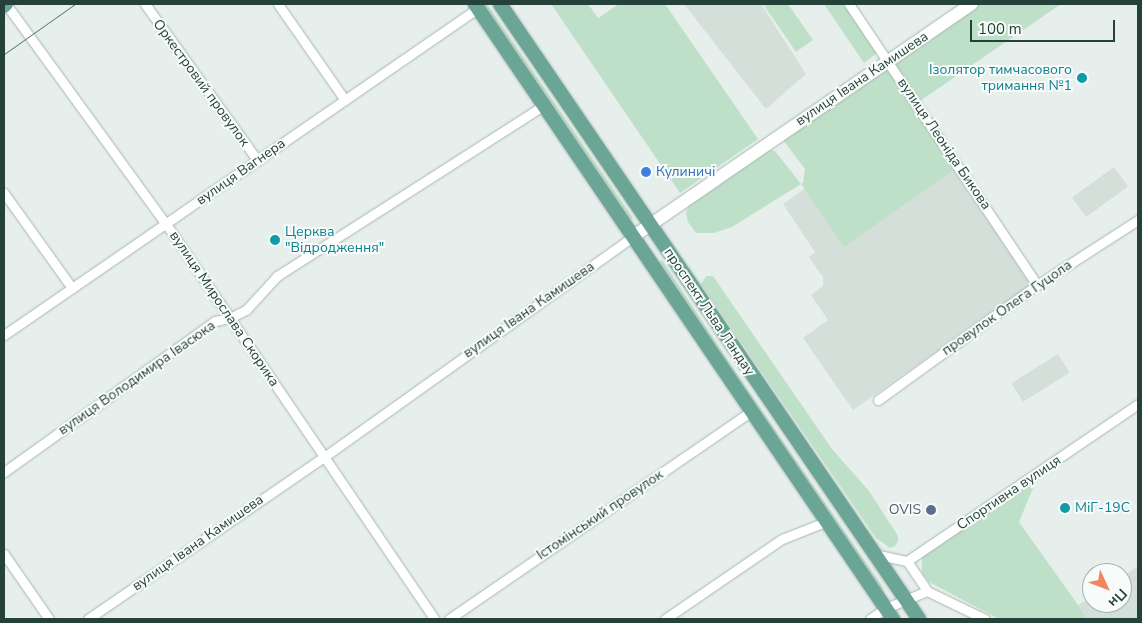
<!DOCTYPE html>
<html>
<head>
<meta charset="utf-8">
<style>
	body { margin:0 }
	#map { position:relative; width:1142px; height:623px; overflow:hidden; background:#e6efeb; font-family:"Nunito Sans",sans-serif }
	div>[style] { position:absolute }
	.built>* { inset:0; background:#d4dfda; transform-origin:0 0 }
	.green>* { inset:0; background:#bfe0c8 }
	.roads { filter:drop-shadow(0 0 1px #a8b8b2) drop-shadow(0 0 1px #a8b8b2) }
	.street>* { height:9px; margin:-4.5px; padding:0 4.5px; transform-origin:4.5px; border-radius:4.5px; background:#fff }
	.secondary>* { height:12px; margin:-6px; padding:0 6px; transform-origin:6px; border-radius:6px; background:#fff }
	.primary>* { height:14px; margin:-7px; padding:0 7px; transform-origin:7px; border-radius:7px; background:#6aa596 }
	.tram>* { height:1px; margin:-0.5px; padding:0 0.5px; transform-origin:0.5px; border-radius:0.5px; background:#5f7d75 }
	.dots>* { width:14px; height:14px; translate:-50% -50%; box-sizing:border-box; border:2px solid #f7fbf9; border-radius:50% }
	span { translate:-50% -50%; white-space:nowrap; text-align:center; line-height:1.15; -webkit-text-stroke:4px #f7fbf9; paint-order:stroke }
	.culture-label { font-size:14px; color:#0d838f }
	.right { translate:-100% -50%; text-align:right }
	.left { translate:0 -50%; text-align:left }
	.street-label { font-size:14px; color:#24423a }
	.shop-label { font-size:14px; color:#366cbe }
	.service-label { font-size:14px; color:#4e5e75 }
	.frame { position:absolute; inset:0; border:5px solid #24423a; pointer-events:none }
	.north { position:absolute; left:1082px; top:563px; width:50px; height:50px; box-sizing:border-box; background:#f7fbf9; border:1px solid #a3b1ad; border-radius:50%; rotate:133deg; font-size:14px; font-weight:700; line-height:20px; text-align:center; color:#24423a }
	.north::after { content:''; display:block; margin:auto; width:18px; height:22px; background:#f4845f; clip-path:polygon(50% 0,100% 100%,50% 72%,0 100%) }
	.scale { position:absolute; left:970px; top:20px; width:145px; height:22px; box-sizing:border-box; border:2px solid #24423a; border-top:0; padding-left:6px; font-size:15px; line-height:18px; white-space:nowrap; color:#24423a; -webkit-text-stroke:4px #f7fbf9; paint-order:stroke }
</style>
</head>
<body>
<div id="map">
	<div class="built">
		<i style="clip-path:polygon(684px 4px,761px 4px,806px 74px,766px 109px)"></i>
		<i style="clip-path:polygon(915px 111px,1031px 285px,853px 410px,803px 338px,828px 320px,811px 295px,823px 286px,823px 277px,809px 257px,815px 252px,783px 204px)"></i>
		<i style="left:1114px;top:167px;width:24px;height:52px;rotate:54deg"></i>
		<i style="left:1058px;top:354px;width:22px;height:55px;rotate:58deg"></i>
		<i style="clip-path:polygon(1138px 566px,1138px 619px,1088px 619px,1078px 605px,1092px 596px,1092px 603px,1122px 603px,1122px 577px)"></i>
	</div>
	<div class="green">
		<i style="clip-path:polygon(480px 4px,487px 4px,633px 218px,629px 221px)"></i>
		<i style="clip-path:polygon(551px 4px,588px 4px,598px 18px,619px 4px,665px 4px,758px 139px,680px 193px)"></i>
		<i style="clip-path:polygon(763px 4px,788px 4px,813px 40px,796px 52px)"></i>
		<i style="clip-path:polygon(824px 4px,843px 4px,877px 53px,864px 63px)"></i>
		<i style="clip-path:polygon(971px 4px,1061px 4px,917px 103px,958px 167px,844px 247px,801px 184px,732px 227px,714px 233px,696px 233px,688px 222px,686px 213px,692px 196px,770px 150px,775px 151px,801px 184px,803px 183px,805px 169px,780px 136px)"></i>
		<i style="clip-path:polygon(662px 260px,727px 359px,884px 589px,880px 591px,658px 263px)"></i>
		<i style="clip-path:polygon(706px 276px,713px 276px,832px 449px,869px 491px,898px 536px,898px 541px,895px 546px,890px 548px,876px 538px,701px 284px)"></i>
		<i style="clip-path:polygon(1027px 486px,1033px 488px,1019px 522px,1088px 619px,999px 619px,929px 582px,922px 573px,922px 557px)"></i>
	</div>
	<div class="roads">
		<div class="street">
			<i style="left:6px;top:4px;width:272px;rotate:54deg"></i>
			<i style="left:166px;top:224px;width:477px;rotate:55.8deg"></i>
			<i style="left:145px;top:4px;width:193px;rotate:54.3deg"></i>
			<i style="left:278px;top:4px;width:117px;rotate:55.1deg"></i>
			<i style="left:849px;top:4px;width:338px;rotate:56.2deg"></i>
			<i style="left:4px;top:193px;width:117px;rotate:54.4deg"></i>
			<i style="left:4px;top:335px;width:576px;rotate:-34.6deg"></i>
			<i style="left:878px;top:400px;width:196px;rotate:-35.9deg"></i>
			<i style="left:1037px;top:285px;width:120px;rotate:-32.8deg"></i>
			<i style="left:4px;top:472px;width:259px;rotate:-35.6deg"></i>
			<i style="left:215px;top:321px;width:15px;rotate:-11deg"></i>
			<i style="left:230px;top:318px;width:18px;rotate:-27deg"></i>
			<i style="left:246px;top:310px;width:46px;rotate:-47.6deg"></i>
			<i style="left:277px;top:276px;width:317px;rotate:-32.6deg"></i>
			<i style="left:4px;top:554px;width:79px;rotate:55.3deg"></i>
			<i style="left:874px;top:554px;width:34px;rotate:12deg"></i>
			<i style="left:907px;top:561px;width:279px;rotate:-34.2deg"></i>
			<i style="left:907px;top:561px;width:36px;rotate:56deg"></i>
			<i style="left:88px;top:619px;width:286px;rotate:-34.5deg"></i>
			<i style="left:324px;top:457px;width:381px;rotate:-35.5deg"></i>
			<i style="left:449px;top:619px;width:368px;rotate:-34.5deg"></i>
			<i style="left:665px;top:619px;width:142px;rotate:-34.4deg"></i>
			<i style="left:782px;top:539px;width:46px;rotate:-21.6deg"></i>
			<i style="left:870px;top:619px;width:19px;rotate:-35deg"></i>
			<i style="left:886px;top:608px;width:44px;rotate:-22.5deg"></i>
			<i style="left:927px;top:591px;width:64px;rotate:25.8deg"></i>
		</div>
		<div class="secondary">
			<i style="left:634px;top:236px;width:410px;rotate:-34.5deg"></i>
		</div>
		<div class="primary">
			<i style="left:475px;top:4px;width:744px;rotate:55.8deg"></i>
			<i style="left:500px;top:4px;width:744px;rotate:55.73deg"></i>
			<i style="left:4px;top:6px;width:3px;rotate:-45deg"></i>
		</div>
	</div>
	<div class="tram">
		<i style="left:4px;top:54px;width:87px;rotate:-35.2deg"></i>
	</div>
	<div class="dots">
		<i style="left:1082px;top:78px;background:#0f9aa8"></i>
		<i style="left:646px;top:172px;background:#3f7fe0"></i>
		<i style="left:275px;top:240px;background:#0f9aa8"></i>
		<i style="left:1065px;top:508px;background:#0f9aa8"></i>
		<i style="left:931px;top:510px;background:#5c6f8a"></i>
	</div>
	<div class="culture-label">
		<span class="right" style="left:1072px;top:78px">Ізолятор тимчасового<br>тримання №1</span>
		<span class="left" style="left:285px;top:240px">Церква<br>"Відродження"</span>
		<span class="left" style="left:1075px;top:508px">МіГ-19С</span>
	</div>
	<div class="street-label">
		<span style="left:862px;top:79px;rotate:-34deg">вулиця Івана Камишева</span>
		<span style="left:201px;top:83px;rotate:54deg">Оркестровий провулок</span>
		<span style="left:944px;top:144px;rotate:56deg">вулиця Леоніда Бикова</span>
		<span style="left:241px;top:172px;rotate:-35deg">вулиця Вагнера</span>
		<span style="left:1007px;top:308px;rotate:-35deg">провулок Олега Гуцола</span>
		<span style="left:224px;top:309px;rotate:56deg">вулиця Мирослава Скорика</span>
		<span style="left:529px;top:310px;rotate:-35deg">вулиця Івана Камишева</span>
		<span style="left:709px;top:312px;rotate:56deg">проспект Льва Ландау</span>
		<span style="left:137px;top:378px;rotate:-35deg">вулиця Володимира Івасюка</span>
		<span style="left:1009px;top:493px;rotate:-34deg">Спортивна вулиця</span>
		<span style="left:600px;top:515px;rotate:-34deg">Істомінський провулок</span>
		<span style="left:198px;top:543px;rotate:-35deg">вулиця Івана Камишева</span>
	</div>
	<div class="shop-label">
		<span class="left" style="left:656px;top:172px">Кулиничі</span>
	</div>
	<div class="service-label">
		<span class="right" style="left:921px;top:510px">OVIS</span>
	</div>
	<div class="frame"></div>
	<div class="north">Пн</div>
	<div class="scale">100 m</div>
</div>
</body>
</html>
